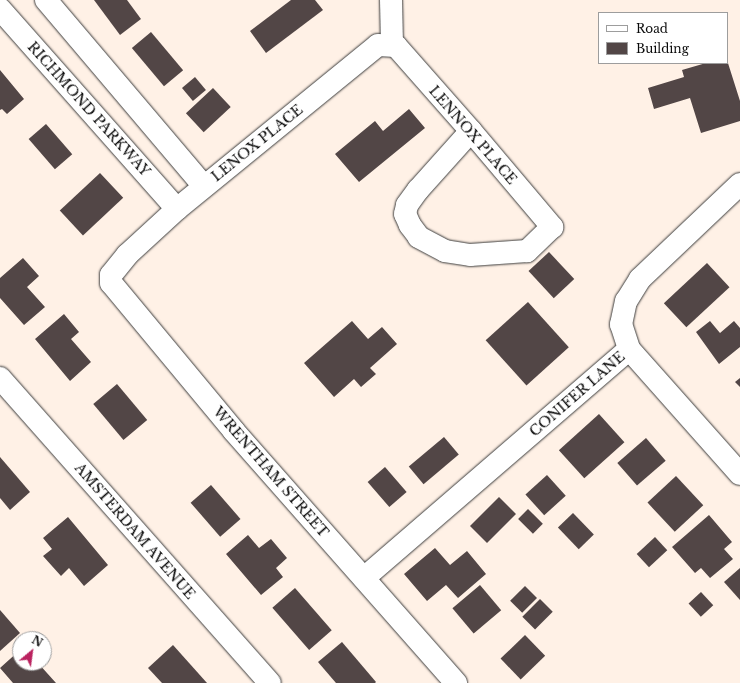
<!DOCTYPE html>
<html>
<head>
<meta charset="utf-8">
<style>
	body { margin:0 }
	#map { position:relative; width:740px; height:683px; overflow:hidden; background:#fff1e6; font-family:"Libre Baskerville",serif }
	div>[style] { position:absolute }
	.building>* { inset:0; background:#524646; transform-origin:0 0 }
	.roads { filter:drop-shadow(0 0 1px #3d3d3d) drop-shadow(0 0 1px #3d3d3d) }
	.minor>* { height:22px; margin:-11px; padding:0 11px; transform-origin:11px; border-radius:11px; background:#fff }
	span { translate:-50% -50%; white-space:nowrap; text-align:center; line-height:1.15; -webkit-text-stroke:4px #fff; paint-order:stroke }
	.street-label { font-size:14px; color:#0a0a0a }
	.legend { position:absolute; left:598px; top:12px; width:130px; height:52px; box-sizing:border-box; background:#fff; border:1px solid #9d9d9d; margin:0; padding:5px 7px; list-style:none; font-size:12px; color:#0a0a0a }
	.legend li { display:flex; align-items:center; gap:8px; height:20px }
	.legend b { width:20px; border:1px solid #9d9d9d }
	.north { position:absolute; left:12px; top:631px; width:40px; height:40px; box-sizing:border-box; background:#fff; border:1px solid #9d9d9d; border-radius:50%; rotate:29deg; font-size:11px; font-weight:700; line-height:16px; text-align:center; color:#0a0a0a }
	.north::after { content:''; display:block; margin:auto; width:14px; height:18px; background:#ba225f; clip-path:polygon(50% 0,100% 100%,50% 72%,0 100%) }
</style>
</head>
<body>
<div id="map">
	<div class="building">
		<i style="clip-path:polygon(94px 0,127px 0,141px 19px,120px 35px)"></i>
		<i style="clip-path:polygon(291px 0,315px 0,323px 10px,266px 53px,250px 31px)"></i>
		<i style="left:151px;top:32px;width:50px;height:25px;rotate:50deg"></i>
		<i style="clip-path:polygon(727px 60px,740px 101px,740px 121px,701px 133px,690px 98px,654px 109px,648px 88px,684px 77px,682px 70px,706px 63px,727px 63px)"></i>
		<i style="clip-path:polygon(0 70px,24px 99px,7px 114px,2px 109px,0 110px)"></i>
		<i style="left:195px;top:77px;width:17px;height:17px;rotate:50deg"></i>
		<i style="left:213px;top:88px;width:26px;height:37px;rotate:47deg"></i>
		<i style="clip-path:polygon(409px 109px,425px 128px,359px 182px,335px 154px,375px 121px,383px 131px)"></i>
		<i style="left:46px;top:124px;width:40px;height:23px;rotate:49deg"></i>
		<i style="left:100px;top:173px;width:34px;height:55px;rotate:47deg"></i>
		<i style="left:549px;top:252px;width:37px;height:28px;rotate:47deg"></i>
		<i style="clip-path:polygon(23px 258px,39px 276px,27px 287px,45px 307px,24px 325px,0 298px,0 278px)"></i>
		<i style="left:707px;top:263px;width:33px;height:59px;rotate:47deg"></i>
		<i style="left:528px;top:302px;width:61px;height:57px;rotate:48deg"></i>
		<i style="clip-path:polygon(64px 314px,79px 332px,71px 339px,91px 362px,70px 381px,35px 339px)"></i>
		<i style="clip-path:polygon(352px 321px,368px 339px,382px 327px,397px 344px,370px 368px,376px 374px,361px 387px,354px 379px,334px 397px,304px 363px)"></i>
		<i style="clip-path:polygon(710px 321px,720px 333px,734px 321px,740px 328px,740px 347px,719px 364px,696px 332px)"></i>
		<i style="clip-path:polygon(740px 378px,740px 387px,735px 382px)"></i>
		<i style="left:117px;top:384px;width:47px;height:31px;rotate:50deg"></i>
		<i style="left:599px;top:414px;width:38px;height:54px;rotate:48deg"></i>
		<i style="left:444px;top:437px;width:23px;height:46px;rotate:50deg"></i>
		<i style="left:646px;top:438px;width:30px;height:38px;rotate:49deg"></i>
		<i style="clip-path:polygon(0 457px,30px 492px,10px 510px,0 498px)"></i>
		<i style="left:385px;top:467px;width:33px;height:23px;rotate:49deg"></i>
		<i style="left:547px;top:475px;width:28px;height:29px;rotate:48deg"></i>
		<i style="left:676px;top:476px;width:40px;height:39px;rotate:47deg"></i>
		<i style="left:211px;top:485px;width:45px;height:27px;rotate:49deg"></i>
		<i style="left:499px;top:497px;width:24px;height:41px;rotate:45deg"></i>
		<i style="left:528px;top:509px;width:21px;height:14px;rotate:45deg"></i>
		<i style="left:573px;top:513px;width:30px;height:21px;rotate:46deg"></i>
		<i style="clip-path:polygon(709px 515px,732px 542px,724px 549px,733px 559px,710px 578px,701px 568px,695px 573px,672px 547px)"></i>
		<i style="clip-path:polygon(68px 517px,108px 565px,84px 586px,69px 568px,61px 576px,43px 556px,52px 549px,43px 538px)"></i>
		<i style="clip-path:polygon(248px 535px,259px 548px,271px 539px,287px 558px,276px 568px,283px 577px,261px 595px,226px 554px)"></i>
		<i style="left:655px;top:537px;width:18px;height:25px;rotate:47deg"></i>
		<i style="clip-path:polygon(435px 548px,450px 565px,467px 551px,486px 574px,458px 598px,446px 585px,427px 601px,404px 574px)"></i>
		<i style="clip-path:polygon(740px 568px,740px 600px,724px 582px)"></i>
		<i style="left:480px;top:585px;width:33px;height:36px;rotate:50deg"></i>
		<i style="left:525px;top:586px;width:17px;height:21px;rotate:45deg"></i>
		<i style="left:295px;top:588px;width:56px;height:30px;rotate:49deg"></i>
		<i style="left:701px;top:592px;width:18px;height:17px;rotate:47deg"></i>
		<i style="left:540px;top:599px;width:18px;height:25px;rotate:45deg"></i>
		<i style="clip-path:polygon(0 610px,20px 633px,0 651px)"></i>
		<i style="left:525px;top:635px;width:29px;height:34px;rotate:46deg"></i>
		<i style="clip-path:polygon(342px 642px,376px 682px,375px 683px,336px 683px,318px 662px)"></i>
		<i style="clip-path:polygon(173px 645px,207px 683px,162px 683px,148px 668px)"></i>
		<i style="clip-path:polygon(20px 650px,20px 663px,38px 663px,56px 683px,13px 683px,0 668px)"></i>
	</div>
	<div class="roads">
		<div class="minor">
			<i style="left:46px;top:0;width:244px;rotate:49.7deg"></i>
			<i style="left:391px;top:0;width:45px;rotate:88.7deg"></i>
			<i style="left:0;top:9px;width:267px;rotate:48.5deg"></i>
			<i style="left:740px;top:184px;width:138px;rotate:136.5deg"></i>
			<i style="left:640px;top:279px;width:26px;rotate:122deg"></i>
			<i style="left:626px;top:301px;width:24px;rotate:102deg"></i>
			<i style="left:621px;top:324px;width:26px;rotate:72deg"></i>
			<i style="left:629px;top:349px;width:167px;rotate:48.4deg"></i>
			<i style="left:0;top:378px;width:407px;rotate:48.5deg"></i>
			<i style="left:364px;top:578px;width:350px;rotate:-40.8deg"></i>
			<i style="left:456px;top:683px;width:336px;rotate:-131.4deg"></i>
			<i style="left:234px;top:431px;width:192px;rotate:-129.7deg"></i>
			<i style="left:111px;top:283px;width:8px;rotate:-90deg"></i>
			<i style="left:111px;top:275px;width:26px;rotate:-51deg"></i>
			<i style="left:127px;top:255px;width:68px;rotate:-42.6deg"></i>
			<i style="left:177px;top:209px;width:259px;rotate:-39.2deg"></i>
			<i style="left:378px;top:45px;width:18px;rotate:3deg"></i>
			<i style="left:396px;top:46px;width:113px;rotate:48.6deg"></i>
			<i style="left:471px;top:131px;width:126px;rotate:49.8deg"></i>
			<i style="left:552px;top:227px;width:35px;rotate:136deg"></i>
			<i style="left:527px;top:251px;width:57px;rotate:176deg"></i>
			<i style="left:470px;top:255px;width:25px;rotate:-171deg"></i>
			<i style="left:445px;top:251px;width:30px;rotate:-152deg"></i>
			<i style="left:419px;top:237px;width:15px;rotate:-127deg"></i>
			<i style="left:410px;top:225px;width:12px;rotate:-114deg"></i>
			<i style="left:405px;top:214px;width:9px;rotate:-77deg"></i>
			<i style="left:407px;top:205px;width:19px;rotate:-54deg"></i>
			<i style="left:418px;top:190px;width:79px;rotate:-48.1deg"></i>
		</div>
	</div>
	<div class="street-label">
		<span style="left:89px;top:109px;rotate:48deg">RICHMOND PARKWAY</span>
		<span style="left:473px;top:135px;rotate:49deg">LENNOX PLACE</span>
		<span style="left:257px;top:143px;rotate:-39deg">LENOX PLACE</span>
		<span style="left:577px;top:394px;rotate:-41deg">CONIFER LANE</span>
		<span style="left:271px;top:472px;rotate:49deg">WRENTHAM STREET</span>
		<span style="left:135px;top:531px;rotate:49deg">AMSTERDAM AVENUE</span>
	</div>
	<ul class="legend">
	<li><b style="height:5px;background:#fff"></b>Road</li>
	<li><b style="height:11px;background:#524646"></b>Building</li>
	</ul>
	<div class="north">N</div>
</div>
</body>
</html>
